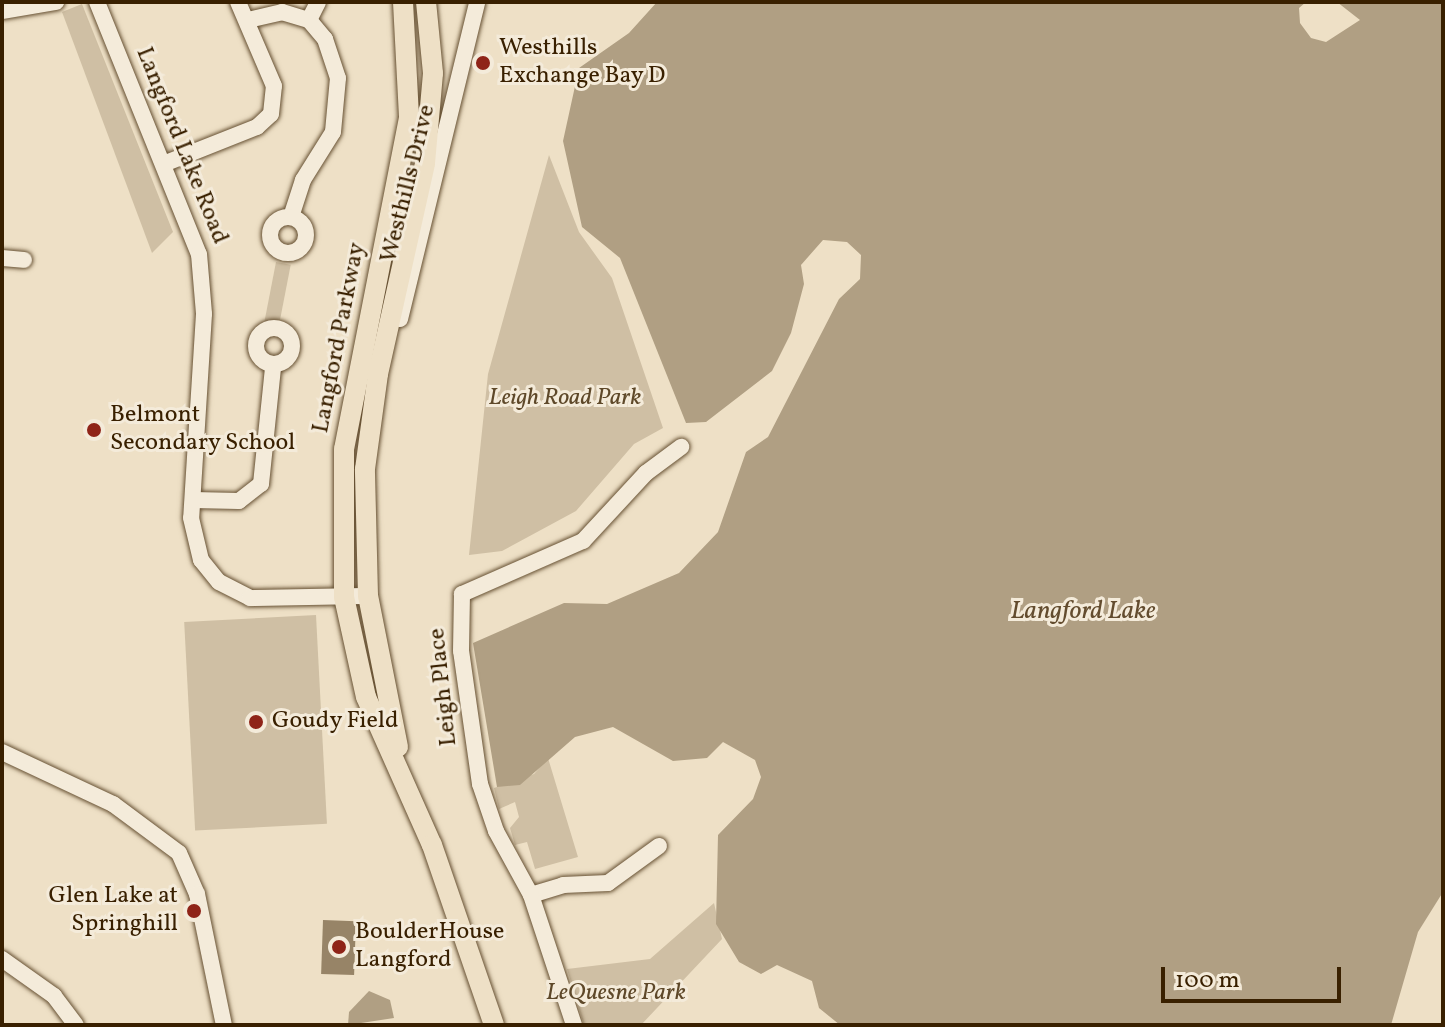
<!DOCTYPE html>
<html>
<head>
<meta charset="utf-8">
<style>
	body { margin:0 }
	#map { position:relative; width:1445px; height:1027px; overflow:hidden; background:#eee0c6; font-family:Vollkorn,serif }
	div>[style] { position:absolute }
	.green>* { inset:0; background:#cfbfa4; transform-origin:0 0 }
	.water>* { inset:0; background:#b09f83 }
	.building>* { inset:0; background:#978467; transform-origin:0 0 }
	.roads { filter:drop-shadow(0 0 2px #665032) drop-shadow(0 0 2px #665032) }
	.minor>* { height:16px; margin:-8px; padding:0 8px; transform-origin:8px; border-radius:8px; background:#f4ebda }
	.minor>.ring { margin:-8px; padding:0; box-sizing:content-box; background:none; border:16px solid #f4ebda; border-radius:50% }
	.major>* { height:20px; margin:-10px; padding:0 10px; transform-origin:10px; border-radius:10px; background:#eee0c6 }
	.dots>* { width:22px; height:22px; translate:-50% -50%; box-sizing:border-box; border:4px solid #f4ebda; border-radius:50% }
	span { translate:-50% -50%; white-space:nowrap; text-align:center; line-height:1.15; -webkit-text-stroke:6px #f4ebda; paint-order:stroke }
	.poi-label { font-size:24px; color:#392000 }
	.left { translate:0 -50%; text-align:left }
	.right { translate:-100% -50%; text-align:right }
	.street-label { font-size:24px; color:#392000 }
	.park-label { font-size:24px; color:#5e4829; font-style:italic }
	.water-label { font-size:26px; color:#634c2e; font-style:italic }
	.frame { position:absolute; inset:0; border:4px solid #392000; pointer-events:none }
	.scale { position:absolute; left:1161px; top:967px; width:180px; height:36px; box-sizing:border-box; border:4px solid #392000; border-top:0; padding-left:10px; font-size:24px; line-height:28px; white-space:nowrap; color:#392000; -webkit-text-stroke:6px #f4ebda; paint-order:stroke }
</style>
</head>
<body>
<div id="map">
	<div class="green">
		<i style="clip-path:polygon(82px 4px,173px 232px,152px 253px,62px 12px)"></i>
		<i style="clip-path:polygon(549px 155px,579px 232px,612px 278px,663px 428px,634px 444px,576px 511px,502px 551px,469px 555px,488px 374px)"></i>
		<i style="left:276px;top:262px;width:15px;height:60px;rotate:11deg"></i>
		<i style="left:316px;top:615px;width:209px;height:132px;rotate:87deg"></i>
		<i style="clip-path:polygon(548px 758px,578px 857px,535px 869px,527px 842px,515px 845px,510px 828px,519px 817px,515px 802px,499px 809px,494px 788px,534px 774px)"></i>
		<i style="clip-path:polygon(714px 903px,722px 939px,641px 1025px,584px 1025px,567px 969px,650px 959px)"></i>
	</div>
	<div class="water">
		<i style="clip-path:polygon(657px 2px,1306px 2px,1299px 8px,1300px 23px,1311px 38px,1326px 42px,1360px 20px,1337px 2px,1443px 2px,1443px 892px,1418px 932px,1391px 1025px,840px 1025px,819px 1008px,812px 981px,777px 965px,761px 974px,739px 962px,716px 924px,718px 835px,753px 799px,761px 777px,755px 760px,723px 742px,707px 758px,673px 761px,613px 727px,575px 737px,520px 785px,497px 787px,473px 643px,564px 603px,607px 604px,679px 573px,718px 532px,746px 452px,768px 437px,839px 299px,860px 279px,861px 255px,847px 242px,823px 240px,801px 265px,804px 284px,791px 333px,772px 371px,706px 422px,686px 423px,620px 258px,582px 227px,563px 141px,579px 68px,629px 33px)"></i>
		<i style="clip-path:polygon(369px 991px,390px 1000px,394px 1018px,348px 1025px,349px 1012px)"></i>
	</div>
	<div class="building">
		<i style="left:323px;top:920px;width:33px;height:54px;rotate:2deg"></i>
	</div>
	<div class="roads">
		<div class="minor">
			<i style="left:97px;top:2px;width:272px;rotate:68deg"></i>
			<i style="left:199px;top:254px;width:60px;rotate:85.2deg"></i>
			<i style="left:204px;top:314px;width:204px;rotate:93.6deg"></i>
			<i style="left:191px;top:518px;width:43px;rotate:76.6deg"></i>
			<i style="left:201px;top:560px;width:28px;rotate:51deg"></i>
			<i style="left:219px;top:582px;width:35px;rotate:27deg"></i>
			<i style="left:250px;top:598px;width:118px;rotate:-1deg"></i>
			<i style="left:2px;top:11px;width:55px;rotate:-9.5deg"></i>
			<i style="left:248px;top:20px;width:35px;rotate:-13deg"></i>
			<i style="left:282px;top:12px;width:28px;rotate:17deg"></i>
			<i style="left:309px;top:20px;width:25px;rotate:50deg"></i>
			<i style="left:325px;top:39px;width:41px;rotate:71.6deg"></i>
			<i style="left:338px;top:78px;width:54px;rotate:95.3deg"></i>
			<i style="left:333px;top:132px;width:57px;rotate:122deg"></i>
			<i style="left:303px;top:180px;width:36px;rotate:108deg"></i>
			<i style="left:309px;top:20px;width:20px;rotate:-63deg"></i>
			<i style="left:166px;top:163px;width:98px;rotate:-21.6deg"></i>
			<i style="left:257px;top:127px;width:19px;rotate:-43deg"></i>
			<i style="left:271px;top:114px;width:28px;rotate:-84deg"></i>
			<i style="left:274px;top:86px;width:91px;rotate:-113.2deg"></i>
			<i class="ring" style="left:270px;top:217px;width:20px;height:20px"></i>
			<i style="left:2px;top:258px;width:22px;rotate:5deg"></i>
			<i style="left:400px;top:319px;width:326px;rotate:-76.3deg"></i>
			<i class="ring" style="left:256px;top:328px;width:20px;height:20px"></i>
			<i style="left:193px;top:500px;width:46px;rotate:1.2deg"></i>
			<i style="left:239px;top:501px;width:28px;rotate:-38deg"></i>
			<i style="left:261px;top:484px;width:117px;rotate:-84.1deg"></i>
			<i style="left:2px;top:752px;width:123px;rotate:25.1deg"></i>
			<i style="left:113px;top:804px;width:82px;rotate:36.6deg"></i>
			<i style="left:179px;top:853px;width:45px;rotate:66.3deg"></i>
			<i style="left:197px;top:894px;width:134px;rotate:78.4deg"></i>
			<i style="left:531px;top:895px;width:34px;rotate:-17deg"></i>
			<i style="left:563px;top:885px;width:45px;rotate:-2.5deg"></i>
			<i style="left:608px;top:883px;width:63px;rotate:-36deg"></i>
			<i style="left:2px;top:959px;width:64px;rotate:35.4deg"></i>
			<i style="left:54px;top:996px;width:36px;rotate:53deg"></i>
			<i style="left:574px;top:1025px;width:137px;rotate:-108.3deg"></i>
			<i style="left:531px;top:895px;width:73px;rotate:-118.7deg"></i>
			<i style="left:496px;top:831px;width:50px;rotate:-108.8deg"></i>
			<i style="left:480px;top:784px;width:134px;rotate:-98.1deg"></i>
			<i style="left:461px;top:651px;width:57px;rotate:-89deg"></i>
			<i style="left:462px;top:594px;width:132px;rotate:-23.7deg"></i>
			<i style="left:583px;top:541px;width:93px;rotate:-47.2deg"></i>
			<i style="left:646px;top:473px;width:44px;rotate:-36.6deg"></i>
		</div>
		<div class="major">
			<i style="left:403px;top:2px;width:116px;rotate:87deg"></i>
			<i style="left:409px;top:118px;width:337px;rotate:101.1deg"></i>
			<i style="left:344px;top:449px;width:148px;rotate:90deg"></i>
			<i style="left:344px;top:597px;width:102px;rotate:77.6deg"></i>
			<i style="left:366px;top:697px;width:162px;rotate:66deg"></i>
			<i style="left:432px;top:845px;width:190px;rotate:71deg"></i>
			<i style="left:398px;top:747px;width:154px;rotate:-101.2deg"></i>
			<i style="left:368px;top:596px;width:127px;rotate:-91.4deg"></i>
			<i style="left:365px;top:469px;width:96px;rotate:-82.2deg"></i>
			<i style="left:378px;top:374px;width:216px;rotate:-77.4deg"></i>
			<i style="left:425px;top:163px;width:90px;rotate:-84.9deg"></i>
			<i style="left:433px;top:73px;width:71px;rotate:-95.6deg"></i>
		</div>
	</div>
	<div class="dots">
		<i style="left:483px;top:63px;background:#8f2418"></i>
		<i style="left:94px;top:430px;background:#8f2418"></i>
		<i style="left:256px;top:722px;background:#8f2418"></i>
		<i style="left:194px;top:911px;background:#8f2418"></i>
		<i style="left:339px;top:947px;background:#8f2418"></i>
	</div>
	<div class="poi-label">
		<span class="left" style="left:499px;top:63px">Westhills<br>Exchange Bay D</span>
		<span class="left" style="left:110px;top:430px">Belmont<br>Secondary School</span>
		<span class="left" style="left:272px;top:722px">Goudy Field</span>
		<span class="right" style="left:178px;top:911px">Glen Lake at<br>Springhill</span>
		<span class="left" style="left:355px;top:947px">BoulderHouse<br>Langford</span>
	</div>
	<div class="street-label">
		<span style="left:181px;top:146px;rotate:68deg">Langford Lake Road</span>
		<span style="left:409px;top:184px;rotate:-76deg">Westhills Drive</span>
		<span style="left:340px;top:338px;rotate:-79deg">Langford Parkway</span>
		<span style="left:444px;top:687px;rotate:-96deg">Leigh Place</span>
	</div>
	<div class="park-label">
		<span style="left:565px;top:399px">Leigh Road Park</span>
		<span style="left:616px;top:994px">LeQuesne Park</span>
	</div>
	<div class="water-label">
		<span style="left:1083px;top:612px">Langford Lake</span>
	</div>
	<div class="frame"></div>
	<div class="scale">100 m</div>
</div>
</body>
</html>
